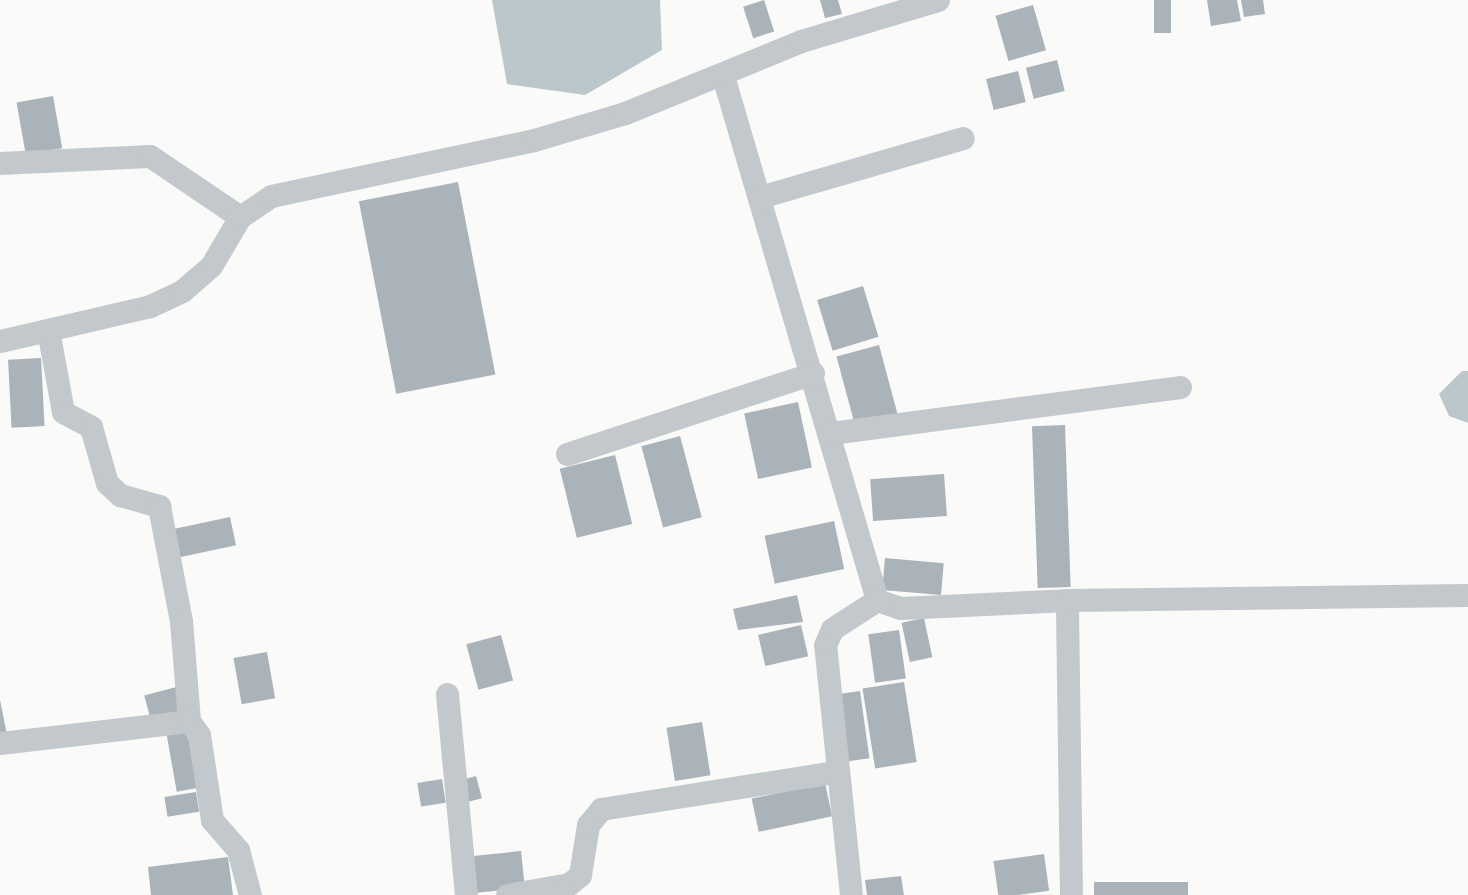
<!DOCTYPE html>
<html>
<head>
<meta charset="utf-8">
<style>
	body { margin:0 }
	#map { position:relative; width:1468px; height:895px; overflow:hidden; background:#fafaf8; font-family:Quicksand,sans-serif }
	div>[style] { position:absolute }
	.water>* { inset:0; background:#bbc7cb }
	.building>* { inset:0; background:#aab3b9; transform-origin:0 0 }
	.minor>* { height:23px; margin:-11.5px; padding:0 11.5px; transform-origin:11.5px; border-radius:11.5px; background:#c3c8cc }
	span { translate:-50% -50%; white-space:nowrap; text-align:center; line-height:1.15; -webkit-text-stroke:7px #fff; paint-order:stroke }
</style>
</head>
<body>
<div id="map">
	<div class="water">
		<i style="clip-path:polygon(492px 0,660px 0,662px 50px,585px 95px,507px 84px)"></i>
		<i style="clip-path:polygon(1462px 371px,1468px 371px,1468px 423px,1449px 416px,1439px 394px)"></i>
	</div>
	<div class="building">
		<i style="left:764px;top:0;width:33px;height:22px;rotate:72deg"></i>
		<i style="clip-path:polygon(820px 0,838px 0,842px 14px,825px 18px)"></i>
		<i style="left:1154px;top:0;width:17px;height:33px"></i>
		<i style="clip-path:polygon(1207px 0,1237px 0,1241px 21px,1211px 26px)"></i>
		<i style="clip-path:polygon(1241px 0,1263px 0,1265px 14px,1244px 17px)"></i>
		<i style="left:1033px;top:5px;width:47px;height:39px;rotate:74deg"></i>
		<i style="left:1057px;top:60px;width:32px;height:32px;rotate:76deg"></i>
		<i style="left:1018px;top:71px;width:32px;height:33px;rotate:76deg"></i>
		<i style="left:53px;top:96px;width:53px;height:37px;rotate:80deg"></i>
		<i style="left:458px;top:182px;width:196px;height:101px;rotate:79deg"></i>
		<i style="left:863px;top:286px;width:53px;height:48px;rotate:73deg"></i>
		<i style="left:879px;top:345px;width:73px;height:44px;rotate:75deg"></i>
		<i style="left:41px;top:358px;width:68px;height:33px;rotate:87deg"></i>
		<i style="left:798px;top:402px;width:67px;height:55px;rotate:78deg"></i>
		<i style="left:1065px;top:425px;width:162px;height:33px;rotate:88deg"></i>
		<i style="left:680px;top:436px;width:84px;height:40px;rotate:75deg"></i>
		<i style="left:615px;top:455px;width:71px;height:57px;rotate:76deg"></i>
		<i style="left:944px;top:474px;width:42px;height:74px;rotate:86deg"></i>
		<i style="left:230px;top:517px;width:29px;height:60px;rotate:78deg"></i>
		<i style="left:834px;top:521px;width:49px;height:71px;rotate:78deg"></i>
		<i style="left:885px;top:558px;width:59px;height:32px;rotate:5deg"></i>
		<i style="clip-path:polygon(797px 595px,803px 622px,738px 630px,733px 609px)"></i>
		<i style="left:924px;top:618px;width:40px;height:23px;rotate:78deg"></i>
		<i style="left:801px;top:625px;width:32px;height:44px;rotate:77deg"></i>
		<i style="left:899px;top:630px;width:49px;height:31px;rotate:82deg"></i>
		<i style="left:501px;top:635px;width:47px;height:36px;rotate:75deg"></i>
		<i style="left:267px;top:652px;width:47px;height:34px;rotate:80deg"></i>
		<i style="left:904px;top:682px;width:81px;height:42px;rotate:81deg"></i>
		<i style="left:180px;top:686px;width:24px;height:37px;rotate:75deg"></i>
		<i style="left:860px;top:691px;width:68px;height:25px;rotate:82deg"></i>
		<i style="clip-path:polygon(0 700px,7px 735px,0 736px)"></i>
		<i style="left:702px;top:722px;width:54px;height:36px;rotate:81deg"></i>
		<i style="left:187px;top:729px;width:60px;height:21px;rotate:80deg"></i>
		<i style="left:476px;top:776px;width:23px;height:16px;rotate:75deg"></i>
		<i style="left:442px;top:779px;width:24px;height:25px;rotate:81deg"></i>
		<i style="left:825px;top:783px;width:34px;height:75px;rotate:78deg"></i>
		<i style="left:196px;top:792px;width:20px;height:32px;rotate:81deg"></i>
		<i style="left:521px;top:851px;width:37px;height:50px;rotate:84deg"></i>
		<i style="left:1044px;top:854px;width:37px;height:51px;rotate:82deg"></i>
		<i style="clip-path:polygon(228px 857px,233px 895px,151px 895px,148px 867px)"></i>
		<i style="clip-path:polygon(901px 876px,904px 895px,867px 895px,865px 880px)"></i>
		<i style="left:1188px;top:882px;width:13px;height:94px;rotate:90deg"></i>
	</div>
	<div class="minor">
		<i style="left:723px;top:76px;width:546px;rotate:73.62deg"></i>
		<i style="left:877px;top:600px;width:24px;rotate:19deg"></i>
		<i style="left:900px;top:608px;width:167px;rotate:-2.7deg"></i>
		<i style="left:0;top:163px;width:150px;rotate:-2.7deg"></i>
		<i style="left:150px;top:156px;width:109px;rotate:34.1deg"></i>
		<i style="left:760px;top:197px;width:211px;rotate:-16.2deg"></i>
		<i style="left:48px;top:330px;width:83px;rotate:79.6deg"></i>
		<i style="left:63px;top:412px;width:32px;rotate:28deg"></i>
		<i style="left:91px;top:427px;width:58px;rotate:74.1deg"></i>
		<i style="left:107px;top:483px;width:18px;rotate:43deg"></i>
		<i style="left:120px;top:495px;width:41px;rotate:15.8deg"></i>
		<i style="left:159px;top:506px;width:117px;rotate:79.2deg"></i>
		<i style="left:181px;top:621px;width:100px;rotate:85.4deg"></i>
		<i style="left:0;top:341px;width:154px;rotate:-13.1deg"></i>
		<i style="left:150px;top:306px;width:35px;rotate:-25deg"></i>
		<i style="left:182px;top:291px;width:38px;rotate:-41deg"></i>
		<i style="left:211px;top:266px;width:57px;rotate:-59.4deg"></i>
		<i style="left:240px;top:217px;width:37px;rotate:-34deg"></i>
		<i style="left:271px;top:196px;width:269px;rotate:-12deg"></i>
		<i style="left:534px;top:140px;width:95px;rotate:-16.5deg"></i>
		<i style="left:625px;top:113px;width:190px;rotate:-22.2deg"></i>
		<i style="left:801px;top:41px;width:143px;rotate:-16.7deg"></i>
		<i style="left:831px;top:433px;width:352px;rotate:-7.5deg"></i>
		<i style="left:567px;top:454px;width:259px;rotate:-18.2deg"></i>
		<i style="left:447px;top:694px;width:202px;rotate:84.6deg"></i>
		<i style="left:0;top:743px;width:190px;rotate:-6.6deg"></i>
		<i style="left:189px;top:721px;width:17px;rotate:54deg"></i>
		<i style="left:199px;top:735px;width:86px;rotate:81.3deg"></i>
		<i style="left:212px;top:820px;width:40px;rotate:49deg"></i>
		<i style="left:238px;top:850px;width:47px;rotate:75.1deg"></i>
		<i style="left:507px;top:895px;width:63px;rotate:-10.1deg"></i>
		<i style="left:569px;top:884px;width:14px;rotate:-39deg"></i>
		<i style="left:580px;top:875px;width:51px;rotate:-80.9deg"></i>
		<i style="left:588px;top:825px;width:21px;rotate:-51deg"></i>
		<i style="left:601px;top:809px;width:237px;rotate:-9deg"></i>
		<i style="left:851px;top:895px;width:251px;rotate:-95.9deg"></i>
		<i style="left:825px;top:645px;width:17px;rotate:-66deg"></i>
		<i style="left:832px;top:629px;width:54px;rotate:-32.8deg"></i>
		<i style="left:1071px;top:895px;width:295px;rotate:-90.8deg"></i>
		<i style="left:1067px;top:600px;width:401px;rotate:-0.7deg"></i>
	</div>
</div>
</body>
</html>
